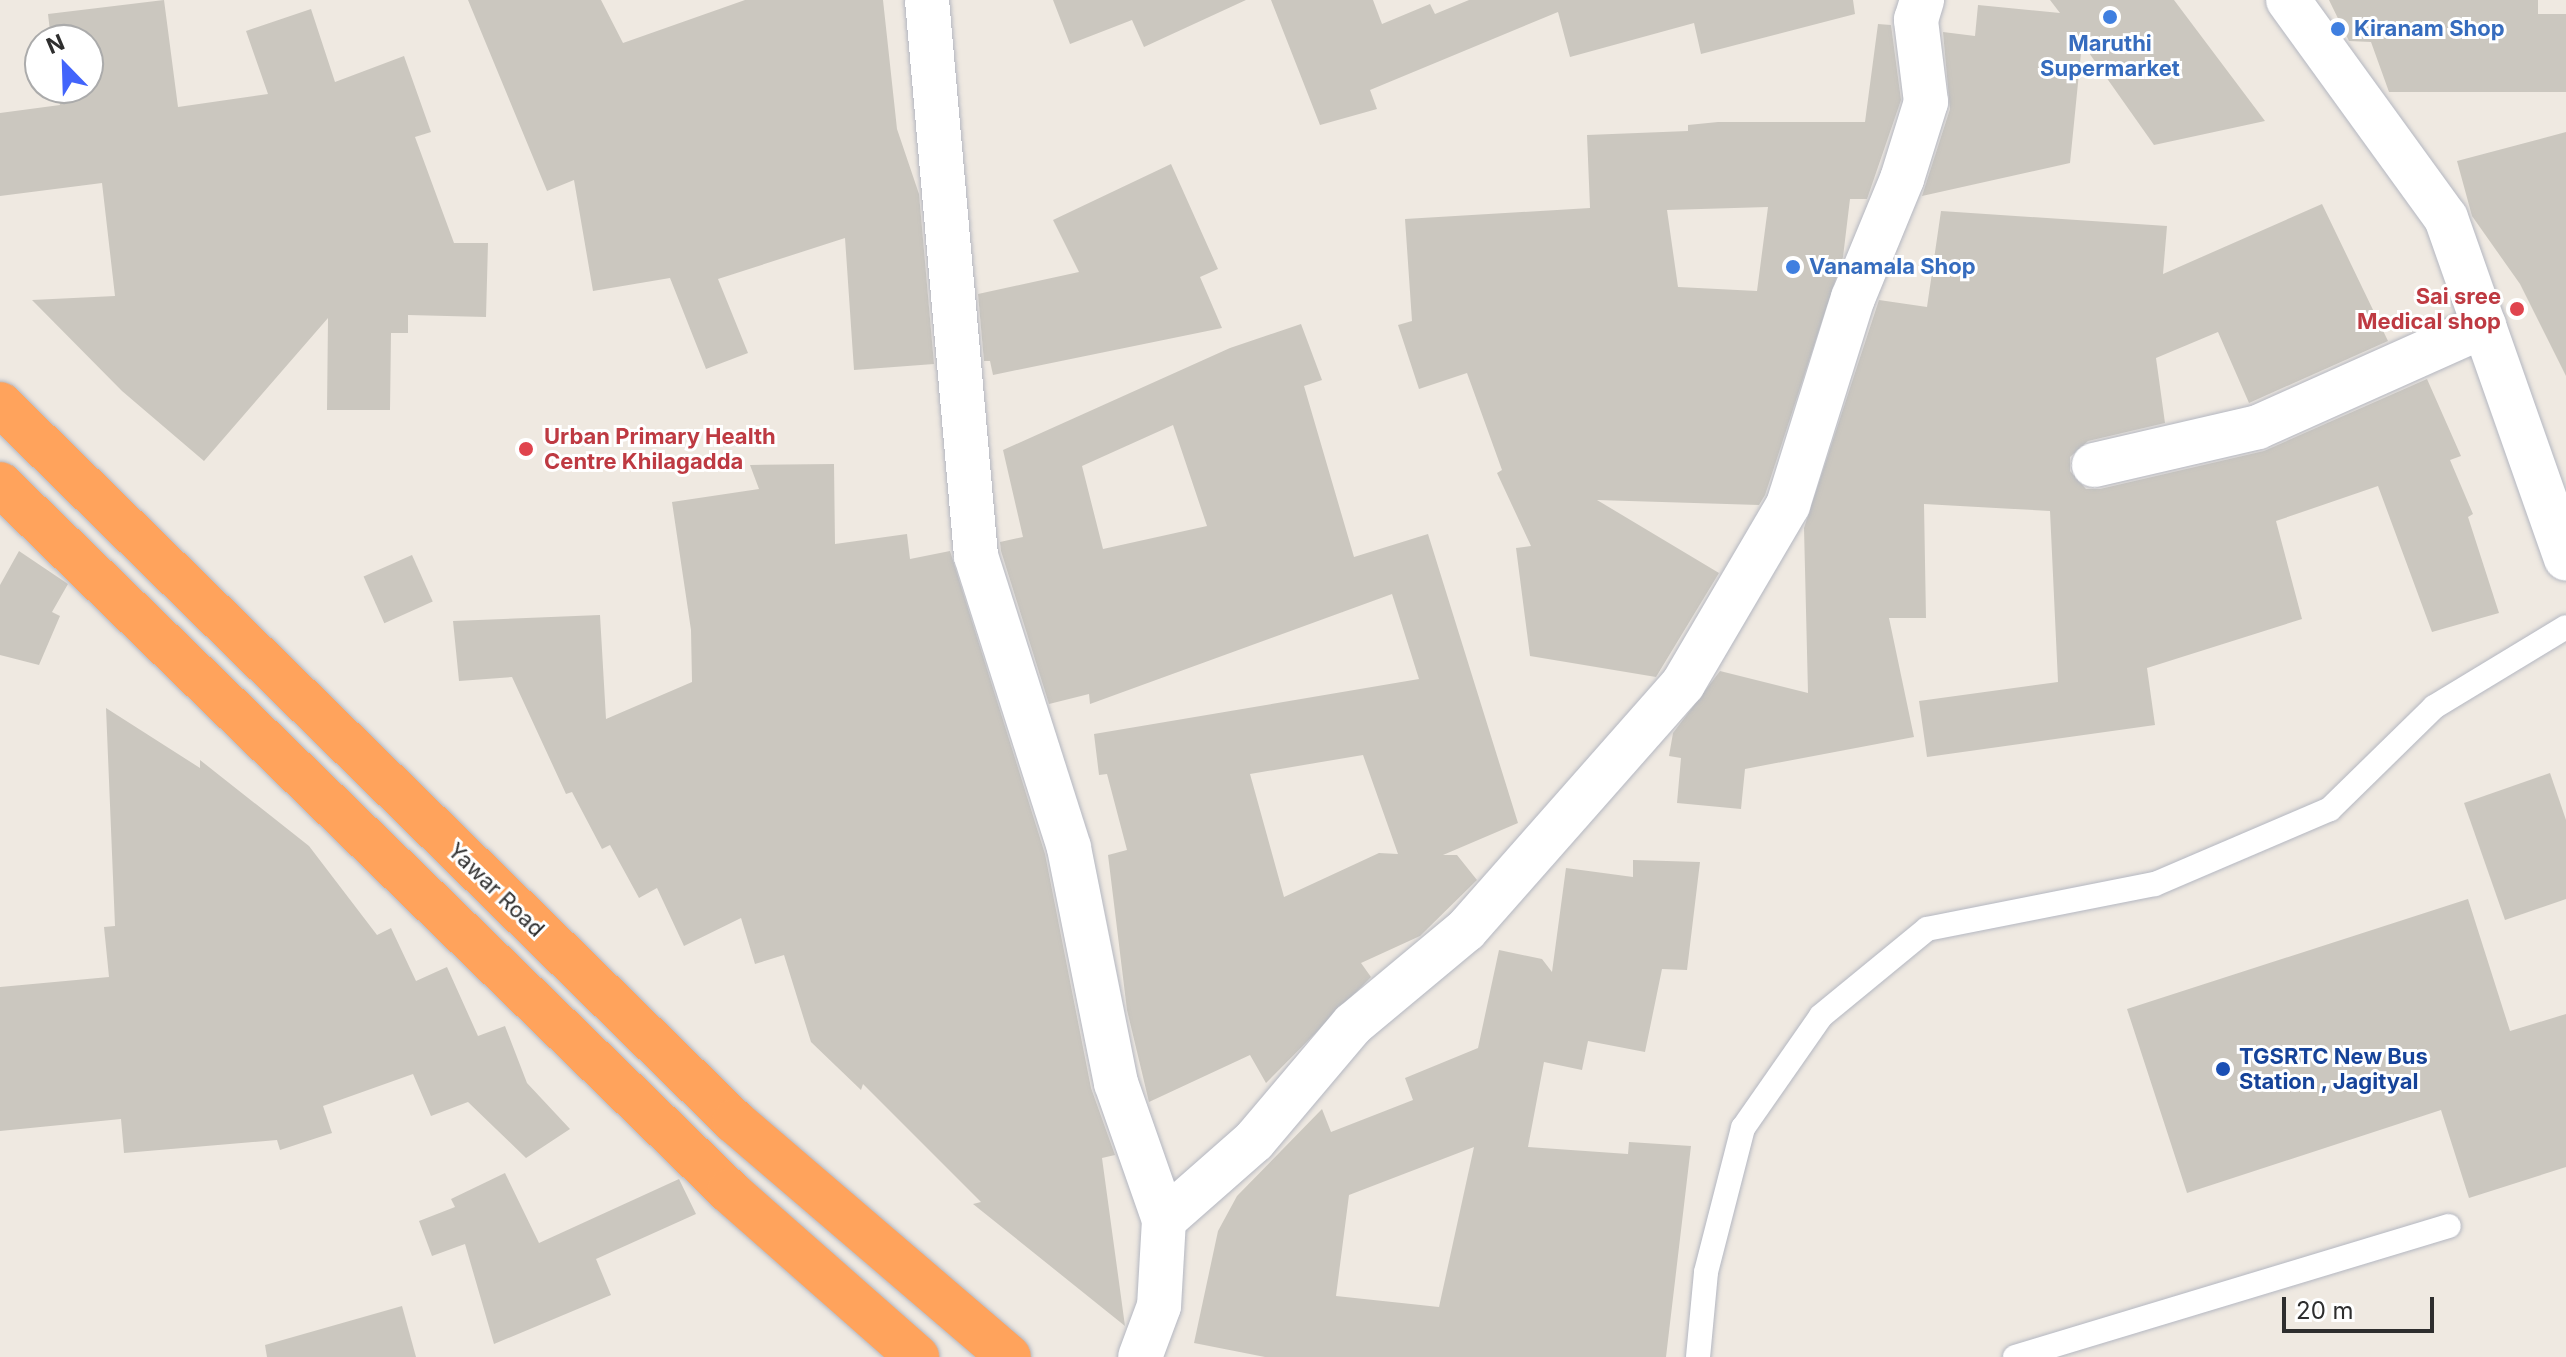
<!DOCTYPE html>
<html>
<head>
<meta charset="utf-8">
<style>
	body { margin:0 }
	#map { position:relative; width:2566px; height:1357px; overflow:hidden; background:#efe9e1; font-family:Inter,sans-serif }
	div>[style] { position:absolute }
	.building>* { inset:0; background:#cbc7bf; transform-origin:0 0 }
	.roads { filter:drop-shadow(0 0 2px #b4b7c1) drop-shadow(0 0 2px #b4b7c1) }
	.lane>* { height:24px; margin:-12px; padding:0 12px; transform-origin:12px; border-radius:12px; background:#fff }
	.street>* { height:44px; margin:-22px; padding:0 22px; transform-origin:22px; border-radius:22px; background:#fff }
	.secondary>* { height:44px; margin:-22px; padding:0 22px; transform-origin:22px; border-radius:22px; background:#fff }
	.highway>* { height:44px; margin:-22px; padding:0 22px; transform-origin:22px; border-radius:22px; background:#ffa35c }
	.dots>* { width:22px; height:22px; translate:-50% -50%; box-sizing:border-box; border:4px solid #fff; border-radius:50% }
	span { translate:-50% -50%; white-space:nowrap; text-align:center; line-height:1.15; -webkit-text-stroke:6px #fff; paint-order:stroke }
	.shop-label { font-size:22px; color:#366cbe; font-weight:700 }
	.left { translate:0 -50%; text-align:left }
	.health-label { font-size:22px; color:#be3a42; font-weight:700 }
	.right { translate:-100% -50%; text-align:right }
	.street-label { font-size:22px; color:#2e2e2e }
	.transit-label { font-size:22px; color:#164399; font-weight:700 }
	.north { position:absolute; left:24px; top:24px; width:80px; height:80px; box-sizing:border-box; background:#fff; border:2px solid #ababab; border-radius:50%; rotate:337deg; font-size:22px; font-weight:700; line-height:32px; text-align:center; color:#2e2e2e }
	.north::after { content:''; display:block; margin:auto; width:28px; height:36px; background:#4264fb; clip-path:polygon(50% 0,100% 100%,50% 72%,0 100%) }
	.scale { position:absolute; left:2282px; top:1297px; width:152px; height:36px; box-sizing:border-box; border:4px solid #2e2e2e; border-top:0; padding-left:10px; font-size:24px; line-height:28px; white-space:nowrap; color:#2e2e2e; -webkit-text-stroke:6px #fff; paint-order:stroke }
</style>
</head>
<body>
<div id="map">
	<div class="building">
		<i style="clip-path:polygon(164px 0,178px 107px,268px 94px,246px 31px,311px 9px,335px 82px,404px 56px,431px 132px,415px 137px,454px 243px,488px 243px,486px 317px,408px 315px,408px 333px,391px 333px,390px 410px,327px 410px,328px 318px,204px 461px,122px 391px,32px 300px,115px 296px,102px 183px,0 196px,0 113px,60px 105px,57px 88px,88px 88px,88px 40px,51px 40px,48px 14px)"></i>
		<i style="clip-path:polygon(468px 0,601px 0,623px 43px,745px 0,883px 0,897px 129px,919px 194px,934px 364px,854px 370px,845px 238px,718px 279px,748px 353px,706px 369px,670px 278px,593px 291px,574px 180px,547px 191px)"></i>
		<i style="clip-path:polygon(1053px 0,1246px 0,1144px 47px,1132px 20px,1070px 44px)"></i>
		<i style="clip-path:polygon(1271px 0,1373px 0,1382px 24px,1430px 4px,1435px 14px,1469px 0,1853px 0,1855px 14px,1701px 54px,1694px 23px,1570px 57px,1558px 12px,1370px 90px,1377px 109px,1320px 125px)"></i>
		<i style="clip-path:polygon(2050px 0,2174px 0,2265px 121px,2154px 145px,2082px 43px,2070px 163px,1922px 196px,1950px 109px,1943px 32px,1975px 36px,1978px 5px,2060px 13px)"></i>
		<i style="clip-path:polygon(2329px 0,2538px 0,2538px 14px,2566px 14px,2566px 92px,2389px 92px,2371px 42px,2349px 41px)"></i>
		<i style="clip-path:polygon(evenodd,1878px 24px,1891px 25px,1901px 100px,1867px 199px,1850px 199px,1843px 257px,1765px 495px,1759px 505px,1597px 500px,1719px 573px,1656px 677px,1530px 656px,1516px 548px,1531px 546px,1497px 473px,1502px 470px,1467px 373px,1419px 389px,1398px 325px,1412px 321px,1405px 219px,1590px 208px,1587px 135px,1688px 131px,1688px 125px,1718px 122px,1865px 122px,1878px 24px,1768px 207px,1757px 291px,1678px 287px,1667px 210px,1768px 207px)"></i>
		<i style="clip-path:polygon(2566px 132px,2566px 376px,2520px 284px,2472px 216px,2457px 161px)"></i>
		<i style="clip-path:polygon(1171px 164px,1218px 269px,1200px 277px,1222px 328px,993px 375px,990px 361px,984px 361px,978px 294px,1079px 272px,1053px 220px)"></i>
		<i style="clip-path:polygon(2322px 204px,2388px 341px,2249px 403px,2218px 332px,2156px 358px,2165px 423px,2088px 441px,2070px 457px,2070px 471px,2086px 489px,2100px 489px,2264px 451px,2427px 379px,2461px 456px,2450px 460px,2473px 514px,2468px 517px,2499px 613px,2432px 632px,2378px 486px,2276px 521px,2302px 619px,2147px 668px,2155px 725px,1927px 757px,1919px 701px,2058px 682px,2050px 511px,1924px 504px,1926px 618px,1889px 618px,1914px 737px,1745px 769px,1741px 809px,1677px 803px,1681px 758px,1669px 756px,1673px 733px,1720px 671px,1808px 693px,1804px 528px,1879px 300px,1927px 307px,1941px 211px,2167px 226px,2163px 274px)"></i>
		<i style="clip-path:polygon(evenodd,1301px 324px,1322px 380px,1304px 386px,1354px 557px,1428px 534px,1518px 823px,1443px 855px,1457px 855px,1477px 880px,1420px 936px,1361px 963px,1371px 977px,1266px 1083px,1250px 1055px,1149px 1102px,1127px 1010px,1108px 855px,1127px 850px,1107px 774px,1099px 775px,1094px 734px,1419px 679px,1392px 594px,1090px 704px,1089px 694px,1049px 704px,1001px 551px,1000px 542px,1023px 537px,1003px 450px,1230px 348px,1301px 324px,1173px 425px,1207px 526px,1103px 549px,1082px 466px,1173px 425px,1301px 324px,1363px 755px,1398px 854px,1379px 853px,1284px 897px,1250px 774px,1363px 755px)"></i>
		<i style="clip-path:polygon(834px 464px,835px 544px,907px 534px,910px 559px,950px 551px,1045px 854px,1091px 1088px,1115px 1155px,1102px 1158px,1125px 1326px,973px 1204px,981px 1202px,863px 1084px,861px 1090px,811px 1042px,784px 955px,755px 964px,741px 918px,684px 946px,657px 888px,639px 898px,610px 845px,602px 849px,572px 792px,566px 794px,512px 677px,459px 681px,453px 621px,600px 615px,606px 719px,692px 682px,691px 630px,672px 502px,759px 489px,750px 465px)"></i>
		<i style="clip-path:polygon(19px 551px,68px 584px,52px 612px,60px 616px,39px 665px,0 655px,0 585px)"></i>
		<i style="left:412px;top:555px;width:51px;height:53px;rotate:66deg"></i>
		<i style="clip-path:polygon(106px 708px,200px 768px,200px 760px,309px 846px,377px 935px,391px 928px,416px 981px,447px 967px,478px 1036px,505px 1026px,527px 1083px,570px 1129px,526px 1158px,468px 1102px,431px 1116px,413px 1074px,323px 1106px,332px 1133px,280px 1150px,277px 1140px,124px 1153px,121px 1119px,0 1131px,0 987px,109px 977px,104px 927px,115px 926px)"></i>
		<i style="clip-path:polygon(2550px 773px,2566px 820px,2566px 899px,2505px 920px,2464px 803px)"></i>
		<i style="clip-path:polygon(evenodd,1633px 860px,1700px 862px,1687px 970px,1662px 969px,1645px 1052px,1588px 1041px,1582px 1070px,1544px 1062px,1528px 1147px,1628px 1154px,1629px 1142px,1691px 1146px,1666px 1357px,1265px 1357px,1194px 1343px,1218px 1231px,1237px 1196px,1322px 1109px,1331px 1132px,1413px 1100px,1405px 1078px,1478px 1048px,1499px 950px,1542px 959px,1552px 972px,1566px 868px,1633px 877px,1633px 860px,1474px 1147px,1439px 1307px,1336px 1296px,1349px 1195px,1474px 1147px)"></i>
		<i style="clip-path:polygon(2468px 899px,2510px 1031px,2566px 1014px,2566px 1167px,2469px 1198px,2441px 1110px,2187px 1193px,2127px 1009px)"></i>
		<i style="clip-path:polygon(505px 1173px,539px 1243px,679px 1179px,696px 1214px,596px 1259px,611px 1295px,494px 1344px,465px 1244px,432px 1256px,419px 1221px,455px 1207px,451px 1199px)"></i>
		<i style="clip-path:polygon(402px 1306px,416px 1357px,267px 1357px,265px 1345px)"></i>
	</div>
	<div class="roads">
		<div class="lane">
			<i style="left:1698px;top:1357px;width:85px;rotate:-84.6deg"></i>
			<i style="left:1706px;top:1272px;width:149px;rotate:-75.6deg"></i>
			<i style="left:1743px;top:1128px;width:136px;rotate:-55.1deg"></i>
			<i style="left:1821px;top:1016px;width:137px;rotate:-39.4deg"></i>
			<i style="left:1927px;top:929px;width:232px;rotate:-11.2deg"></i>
			<i style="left:2155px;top:884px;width:190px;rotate:-23.2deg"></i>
			<i style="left:2330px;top:809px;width:146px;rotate:-44.4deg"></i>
			<i style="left:2434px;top:707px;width:154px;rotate:-31.2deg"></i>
			<i style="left:2015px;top:1357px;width:453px;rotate:-16.8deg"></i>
		</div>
		<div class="street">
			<i style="left:927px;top:0;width:558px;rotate:84.96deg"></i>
			<i style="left:976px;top:556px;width:306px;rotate:72.3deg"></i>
			<i style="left:1069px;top:848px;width:240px;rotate:78.7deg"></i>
			<i style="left:1116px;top:1083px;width:145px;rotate:70.7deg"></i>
			<i style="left:1164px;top:1220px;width:86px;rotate:93.3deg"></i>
			<i style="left:1159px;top:1306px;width:54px;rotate:110.4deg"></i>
			<i style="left:2094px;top:465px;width:168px;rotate:-13deg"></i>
			<i style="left:2258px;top:427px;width:248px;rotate:-24.1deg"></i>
			<i style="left:1164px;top:1220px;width:120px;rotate:-41.3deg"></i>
			<i style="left:1254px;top:1141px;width:153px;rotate:-49.8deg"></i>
			<i style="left:1353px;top:1024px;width:147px;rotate:-39.8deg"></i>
			<i style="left:1466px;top:930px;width:328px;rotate:-48.6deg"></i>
			<i style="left:1683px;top:684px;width:208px;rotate:-59.6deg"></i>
			<i style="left:1788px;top:505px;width:217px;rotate:-72.6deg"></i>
			<i style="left:1853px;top:298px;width:129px;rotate:-67.6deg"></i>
			<i style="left:1902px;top:179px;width:81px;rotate:-72.7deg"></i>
			<i style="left:1926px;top:102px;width:83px;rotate:-97deg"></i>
			<i style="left:1916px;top:20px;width:21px;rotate:-73deg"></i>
		</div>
		<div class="secondary">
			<i style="left:2288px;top:0;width:269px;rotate:54.1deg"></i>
			<i style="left:2446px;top:218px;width:361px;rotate:70.6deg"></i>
		</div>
		<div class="highway">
			<i style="left:0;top:404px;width:1026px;rotate:44.33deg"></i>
			<i style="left:734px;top:1121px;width:362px;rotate:40.6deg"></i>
			<i style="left:0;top:484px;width:1016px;rotate:44.12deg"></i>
			<i style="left:729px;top:1191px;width:251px;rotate:41.4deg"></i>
		</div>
	</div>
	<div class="dots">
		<i style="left:2110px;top:17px;background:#3f7fe0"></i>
		<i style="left:2338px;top:29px;background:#3f7fe0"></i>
		<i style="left:1793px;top:267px;background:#3f7fe0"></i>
		<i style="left:2517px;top:309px;background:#e0444e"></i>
		<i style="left:526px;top:449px;background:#e0444e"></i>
		<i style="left:2223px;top:1069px;background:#1a4fb4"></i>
	</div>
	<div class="shop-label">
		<span class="left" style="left:2354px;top:29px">Kiranam Shop</span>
		<span style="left:2110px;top:56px">Maruthi<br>Supermarket</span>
		<span class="left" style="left:1809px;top:267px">Vanamala Shop</span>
	</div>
	<div class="health-label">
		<span class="right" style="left:2501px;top:309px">Sai sree<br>Medical shop</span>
		<span class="left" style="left:544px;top:449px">Urban Primary Health<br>Centre Khilagadda</span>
	</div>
	<div class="street-label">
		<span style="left:496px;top:890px;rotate:44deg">Yawar Road</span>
	</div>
	<div class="transit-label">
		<span class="left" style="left:2239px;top:1069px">TGSRTC New Bus<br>Station , Jagityal</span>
	</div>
	<div class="north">N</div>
	<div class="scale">20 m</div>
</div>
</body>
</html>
